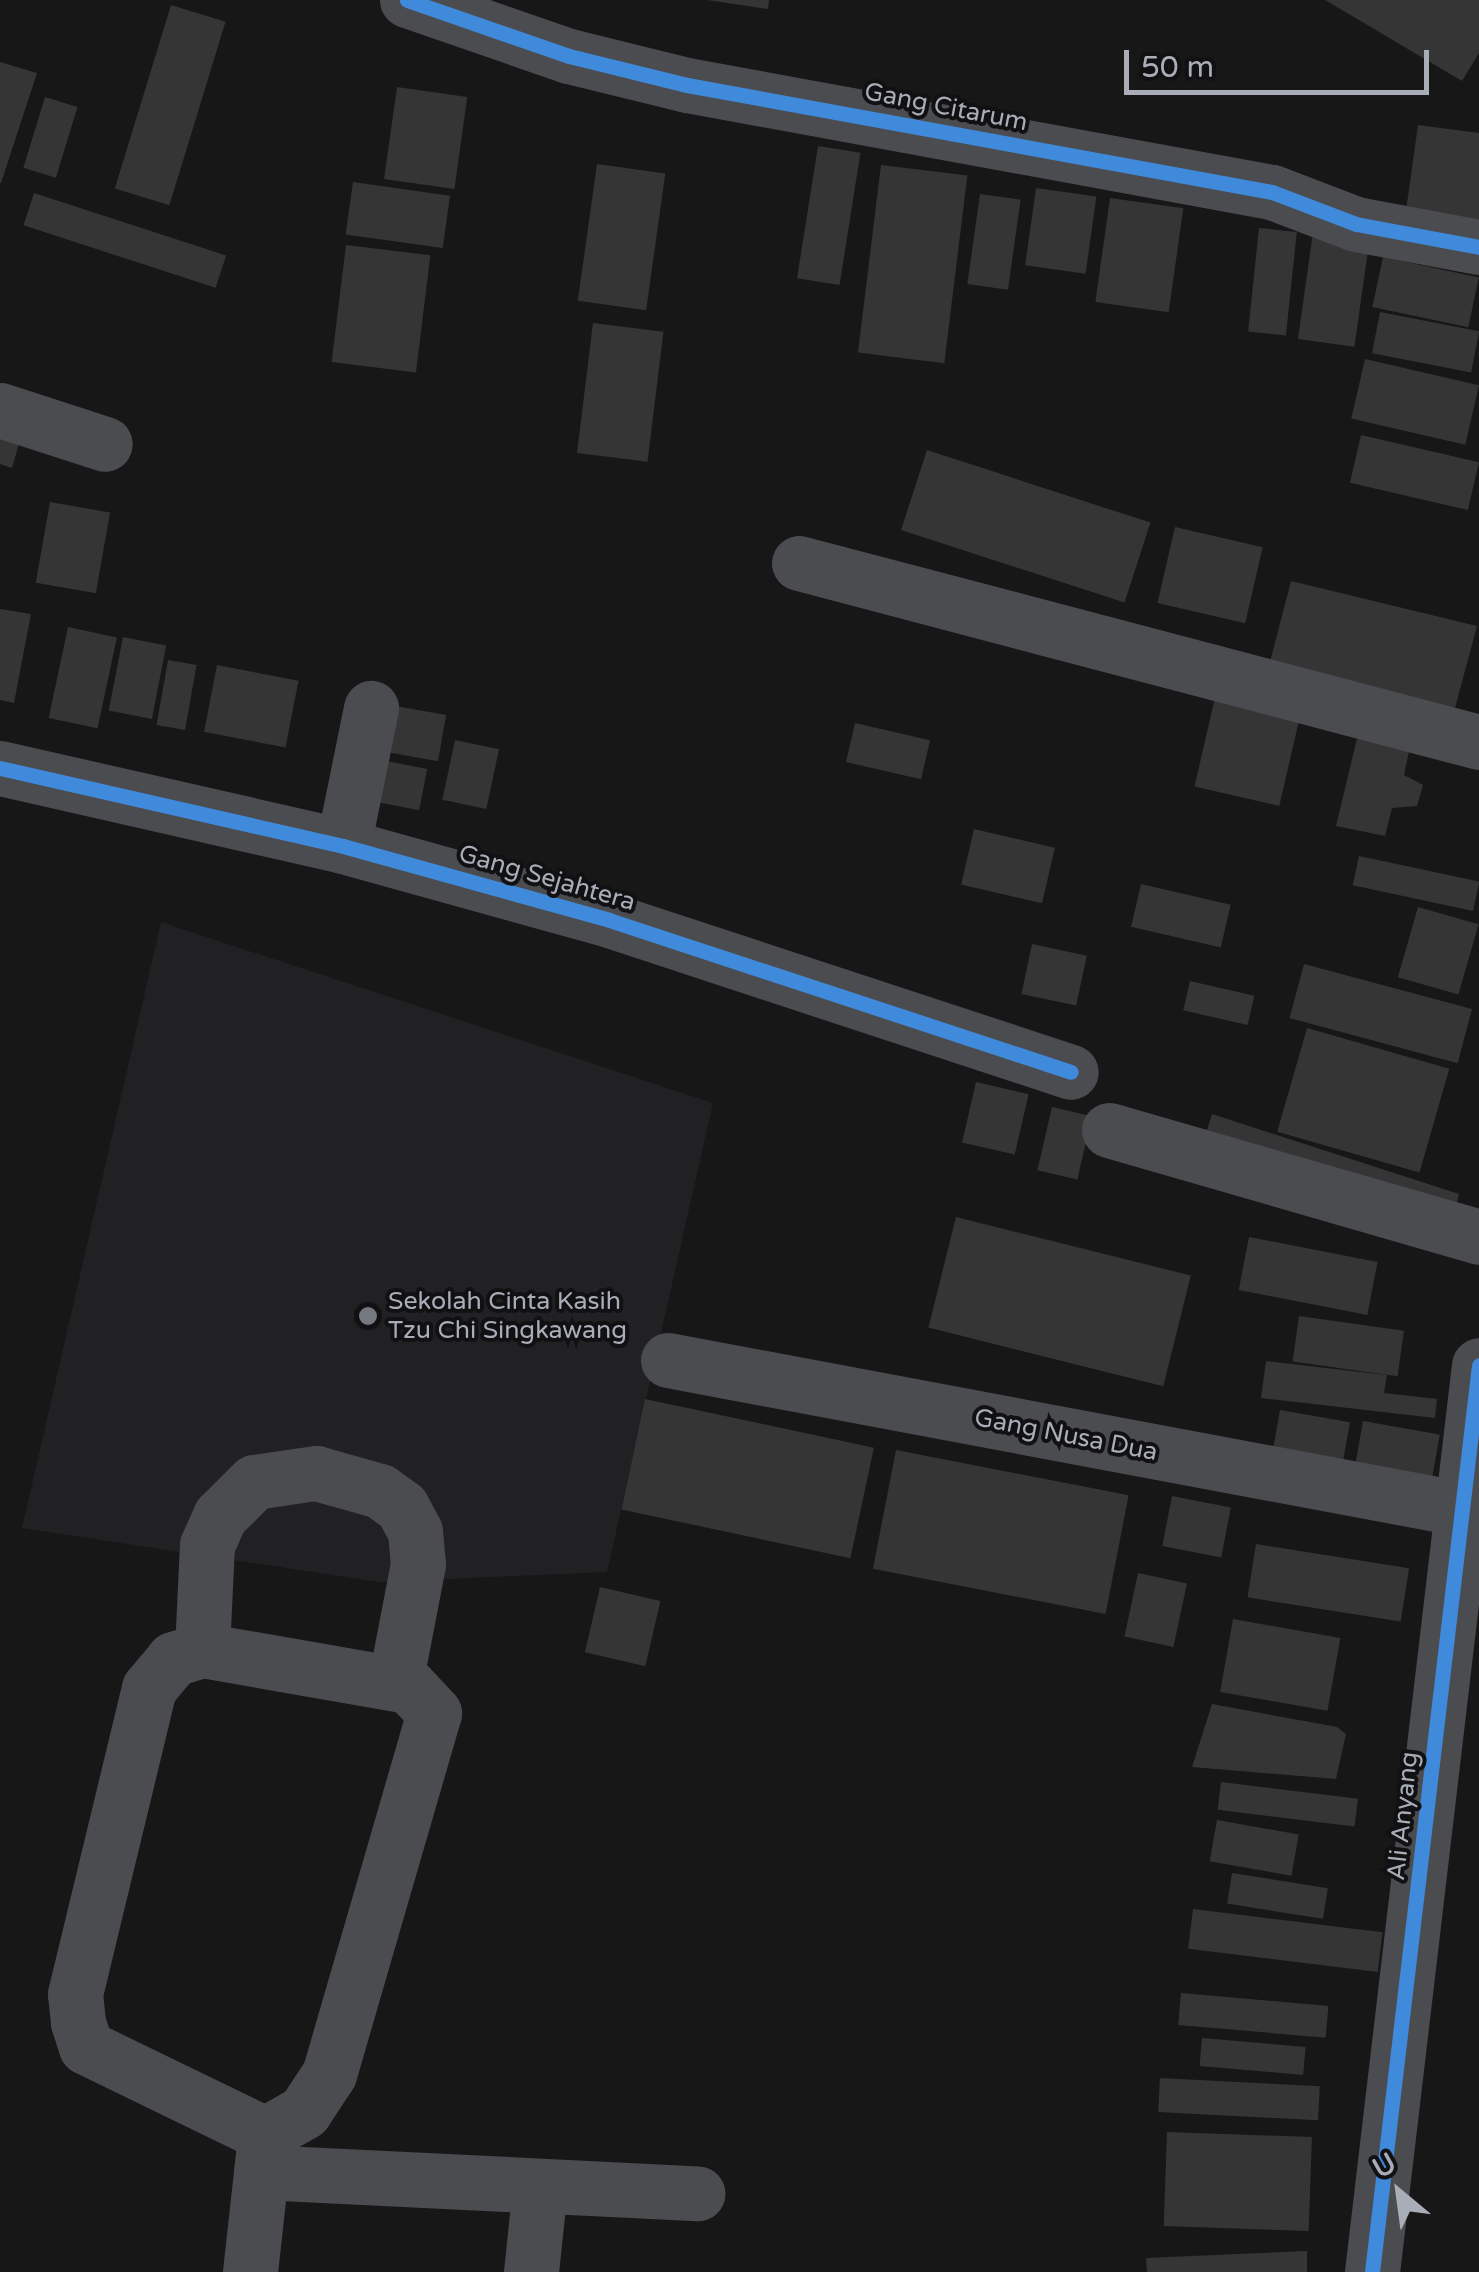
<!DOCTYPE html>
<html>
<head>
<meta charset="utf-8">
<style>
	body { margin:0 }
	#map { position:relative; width:1479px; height:2272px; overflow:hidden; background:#171717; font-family:"Varela Round",sans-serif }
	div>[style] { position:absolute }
	.built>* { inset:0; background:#212123 }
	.building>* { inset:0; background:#353536; transform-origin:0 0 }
	.minor>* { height:55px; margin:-27.5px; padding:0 27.5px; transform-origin:27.5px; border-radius:27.5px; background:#4b4c50 }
	.cycleway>* { height:15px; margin:-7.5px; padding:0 7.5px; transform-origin:7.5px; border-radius:7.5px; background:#408adc }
	.dots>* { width:28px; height:28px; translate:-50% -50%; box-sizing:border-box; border:5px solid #111113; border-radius:50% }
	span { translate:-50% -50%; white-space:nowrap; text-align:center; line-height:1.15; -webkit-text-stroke:8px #111113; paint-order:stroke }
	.street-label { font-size:25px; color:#a8adb8 }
	.poi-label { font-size:25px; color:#a8adb8 }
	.left { translate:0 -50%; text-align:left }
	.north { position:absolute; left:1349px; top:2142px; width:100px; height:100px; -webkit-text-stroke:8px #111113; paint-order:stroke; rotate:331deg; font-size:28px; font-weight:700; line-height:40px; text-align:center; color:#a8adb8 }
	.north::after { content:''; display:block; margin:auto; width:35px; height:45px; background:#a8adb8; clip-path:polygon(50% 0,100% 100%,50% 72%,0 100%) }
	.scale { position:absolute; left:1124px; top:50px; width:305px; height:45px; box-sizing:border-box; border:5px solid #a8adb8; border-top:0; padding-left:12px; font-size:30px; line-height:35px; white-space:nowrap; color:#a8adb8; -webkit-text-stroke:8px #111113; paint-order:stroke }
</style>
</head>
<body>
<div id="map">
	<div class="built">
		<i style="clip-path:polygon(161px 922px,713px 1103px,607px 1572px,379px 1582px,22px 1528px)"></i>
	</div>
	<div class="building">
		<i style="clip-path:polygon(707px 0,769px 0,768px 9px)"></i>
		<i style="clip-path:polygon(1325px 0,1479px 0,1479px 53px,1462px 81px)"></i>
		<i style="left:171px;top:5px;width:57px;height:192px;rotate:17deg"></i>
		<i style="clip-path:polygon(0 62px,37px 73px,1px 183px,0 183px)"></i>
		<i style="left:397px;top:87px;width:71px;height:93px;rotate:8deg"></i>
		<i style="left:45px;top:97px;width:34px;height:74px;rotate:17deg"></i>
		<i style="clip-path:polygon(1418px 125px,1479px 133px,1479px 236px,1404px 225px)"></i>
		<i style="left:818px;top:146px;width:43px;height:134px;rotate:9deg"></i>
		<i style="left:597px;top:164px;width:69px;height:138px;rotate:8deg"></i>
		<i style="left:881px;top:165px;width:87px;height:189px;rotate:7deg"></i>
		<i style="left:353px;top:182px;width:98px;height:53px;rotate:8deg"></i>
		<i style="left:1036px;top:188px;width:61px;height:78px;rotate:8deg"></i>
		<i style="left:34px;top:193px;width:202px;height:34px;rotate:18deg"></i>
		<i style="left:980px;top:194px;width:41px;height:91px;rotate:8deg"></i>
		<i style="left:1110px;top:198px;width:74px;height:105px;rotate:8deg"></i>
		<i style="left:1314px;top:225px;width:57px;height:115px;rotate:8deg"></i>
		<i style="left:1259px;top:228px;width:38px;height:104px;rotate:6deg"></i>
		<i style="left:346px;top:245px;width:85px;height:118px;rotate:7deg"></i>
		<i style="left:1383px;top:257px;width:98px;height:51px;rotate:12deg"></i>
		<i style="left:1380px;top:312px;width:101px;height:42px;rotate:11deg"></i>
		<i style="left:593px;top:323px;width:71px;height:131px;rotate:7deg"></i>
		<i style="left:1365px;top:359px;width:117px;height:61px;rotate:13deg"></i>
		<i style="clip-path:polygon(0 427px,22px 433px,12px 468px,0 464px)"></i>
		<i style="left:1361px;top:435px;width:121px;height:49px;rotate:13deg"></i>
		<i style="left:927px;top:450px;width:235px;height:84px;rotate:18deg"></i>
		<i style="left:50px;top:502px;width:61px;height:82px;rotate:10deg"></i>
		<i style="left:1175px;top:527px;width:90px;height:78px;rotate:13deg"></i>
		<i style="clip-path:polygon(1291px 581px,1477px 626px,1455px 708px,1264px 685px)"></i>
		<i style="clip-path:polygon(0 609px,31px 614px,14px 703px,0 700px)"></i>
		<i style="left:68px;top:627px;width:50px;height:93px;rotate:12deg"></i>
		<i style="left:123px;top:637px;width:44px;height:75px;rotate:11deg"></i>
		<i style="left:168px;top:660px;width:29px;height:66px;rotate:10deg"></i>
		<i style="left:217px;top:665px;width:83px;height:68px;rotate:11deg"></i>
		<i style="left:1217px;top:689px;width:87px;height:100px;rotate:13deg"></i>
		<i style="left:390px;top:705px;width:57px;height:47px;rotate:10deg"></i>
		<i style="left:855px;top:723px;width:77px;height:40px;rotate:13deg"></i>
		<i style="clip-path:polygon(1360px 726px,1412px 737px,1404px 775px,1423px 785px,1417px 806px,1392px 808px,1385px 836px,1336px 826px)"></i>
		<i style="left:455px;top:740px;width:45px;height:61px;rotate:12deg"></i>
		<i style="left:381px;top:760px;width:47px;height:42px;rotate:11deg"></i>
		<i style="left:974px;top:829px;width:83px;height:57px;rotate:13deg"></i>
		<i style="left:1359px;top:856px;width:123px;height:30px;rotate:12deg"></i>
		<i style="left:1141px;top:884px;width:92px;height:44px;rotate:13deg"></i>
		<i style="left:1418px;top:907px;width:63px;height:73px;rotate:16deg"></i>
		<i style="left:1032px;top:944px;width:56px;height:51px;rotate:12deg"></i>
		<i style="left:1304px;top:964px;width:174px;height:56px;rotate:15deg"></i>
		<i style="left:1190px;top:981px;width:66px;height:30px;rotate:13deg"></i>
		<i style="left:1307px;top:1028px;width:148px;height:108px;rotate:16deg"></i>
		<i style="left:976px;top:1082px;width:54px;height:62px;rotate:13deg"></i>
		<i style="left:1052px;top:1107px;width:41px;height:65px;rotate:13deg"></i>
		<i style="clip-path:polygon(1212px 1114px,1459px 1194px,1453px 1219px,1203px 1143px)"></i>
		<i style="left:956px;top:1217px;width:242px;height:114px;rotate:14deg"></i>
		<i style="left:1249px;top:1237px;width:131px;height:54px;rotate:11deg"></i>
		<i style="left:1299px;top:1316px;width:106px;height:46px;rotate:8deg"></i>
		<i style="clip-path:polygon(1266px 1361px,1387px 1375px,1384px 1393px,1437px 1399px,1435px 1418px,1261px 1398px)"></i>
		<i style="left:645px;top:1399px;width:234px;height:113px;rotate:12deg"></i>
		<i style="left:1280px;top:1410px;width:71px;height:52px;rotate:10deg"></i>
		<i style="left:1363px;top:1421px;width:78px;height:43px;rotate:10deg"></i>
		<i style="left:896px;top:1450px;width:237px;height:121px;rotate:11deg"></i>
		<i style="left:1172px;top:1496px;width:60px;height:51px;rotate:11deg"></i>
		<i style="left:1256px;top:1544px;width:155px;height:54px;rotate:9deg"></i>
		<i style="left:1138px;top:1573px;width:50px;height:65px;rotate:12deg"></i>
		<i style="left:600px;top:1587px;width:62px;height:67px;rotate:13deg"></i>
		<i style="left:1233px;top:1619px;width:109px;height:74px;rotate:10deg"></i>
		<i style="clip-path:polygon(1212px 1704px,1337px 1727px,1346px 1734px,1336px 1779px,1192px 1767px)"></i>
		<i style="left:1221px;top:1782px;width:138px;height:28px;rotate:7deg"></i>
		<i style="left:1217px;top:1820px;width:83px;height:42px;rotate:10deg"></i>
		<i style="left:1232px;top:1873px;width:97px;height:31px;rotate:9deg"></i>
		<i style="left:1193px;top:1909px;width:191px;height:40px;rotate:7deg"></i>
		<i style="left:1181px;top:1993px;width:148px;height:32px;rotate:5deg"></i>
		<i style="left:1202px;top:2038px;width:104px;height:28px;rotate:5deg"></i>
		<i style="left:1160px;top:2078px;width:160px;height:34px;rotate:3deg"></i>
		<i style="left:1167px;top:2132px;width:145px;height:94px;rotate:2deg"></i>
		<i style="clip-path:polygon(1307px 2251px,1307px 2272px,1147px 2272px,1146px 2258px)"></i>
	</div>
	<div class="minor">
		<i style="left:407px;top:0;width:171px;rotate:19.1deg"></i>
		<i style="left:569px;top:56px;width:122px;rotate:13.8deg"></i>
		<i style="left:687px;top:85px;width:595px;rotate:10.37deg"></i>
		<i style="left:1272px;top:192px;width:90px;rotate:20.9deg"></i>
		<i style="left:1356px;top:224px;width:125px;rotate:10.6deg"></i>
		<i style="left:0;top:410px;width:110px;rotate:17.9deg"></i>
		<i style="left:799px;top:563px;width:703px;rotate:14.75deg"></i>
		<i style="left:0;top:768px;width:352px;rotate:12.8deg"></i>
		<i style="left:343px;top:846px;width:276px;rotate:15.5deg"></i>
		<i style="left:609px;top:920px;width:486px;rotate:18.2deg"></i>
		<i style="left:343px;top:846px;width:141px;rotate:-78.5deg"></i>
		<i style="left:1109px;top:1130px;width:385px;rotate:16.1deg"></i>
		<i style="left:668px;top:1360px;width:809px;rotate:10.62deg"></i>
		<i style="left:202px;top:1650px;width:210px;rotate:9.9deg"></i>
		<i style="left:409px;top:1686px;width:37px;rotate:47deg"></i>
		<i style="left:434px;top:1713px;width:376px;rotate:106.2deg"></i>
		<i style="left:329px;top:2074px;width:45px;rotate:123.3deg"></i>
		<i style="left:304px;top:2112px;width:45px;rotate:150.6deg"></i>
		<i style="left:265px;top:2134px;width:199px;rotate:-154.1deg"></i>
		<i style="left:86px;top:2047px;width:26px;rotate:-108deg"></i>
		<i style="left:78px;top:2022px;width:28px;rotate:-96deg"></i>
		<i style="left:75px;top:1994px;width:315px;rotate:-76.4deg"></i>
		<i style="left:149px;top:1688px;width:38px;rotate:-50deg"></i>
		<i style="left:173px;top:1659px;width:30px;rotate:-17deg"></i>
		<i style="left:202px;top:1650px;width:105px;rotate:-87.3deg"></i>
		<i style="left:207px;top:1545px;width:32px;rotate:-66deg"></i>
		<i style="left:220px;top:1516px;width:48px;rotate:-45deg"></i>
		<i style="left:254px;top:1482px;width:63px;rotate:-8.3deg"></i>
		<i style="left:316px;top:1473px;width:66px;rotate:15.7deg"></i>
		<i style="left:380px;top:1491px;width:27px;rotate:36deg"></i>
		<i style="left:402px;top:1507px;width:27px;rotate:62deg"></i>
		<i style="left:415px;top:1531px;width:33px;rotate:85deg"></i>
		<i style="left:418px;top:1564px;width:121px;rotate:100.9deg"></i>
		<i style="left:261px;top:2172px;width:437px;rotate:2.8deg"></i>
		<i style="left:250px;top:2272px;width:136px;rotate:-83.7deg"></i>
		<i style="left:531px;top:2272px;width:86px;rotate:-84deg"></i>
		<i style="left:1372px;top:2272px;width:913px;rotate:-83.27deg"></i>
	</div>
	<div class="cycleway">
		<i style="left:407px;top:0;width:171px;rotate:19.1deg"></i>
		<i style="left:569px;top:56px;width:122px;rotate:13.8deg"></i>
		<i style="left:687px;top:85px;width:595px;rotate:10.37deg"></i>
		<i style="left:1272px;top:192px;width:90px;rotate:20.9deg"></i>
		<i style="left:1356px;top:224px;width:125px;rotate:10.6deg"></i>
		<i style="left:0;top:768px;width:352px;rotate:12.8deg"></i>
		<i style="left:343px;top:846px;width:276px;rotate:15.5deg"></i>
		<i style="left:609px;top:920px;width:486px;rotate:18.2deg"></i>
		<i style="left:1372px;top:2272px;width:913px;rotate:-83.27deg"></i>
	</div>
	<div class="dots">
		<i style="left:368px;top:1316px;background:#757880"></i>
	</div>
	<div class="street-label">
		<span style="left:946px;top:107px;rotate:11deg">Gang Citarum</span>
		<span style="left:547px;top:878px;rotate:16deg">Gang Sejahtera</span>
		<span style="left:1066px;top:1435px;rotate:11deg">Gang Nusa Dua</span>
		<span style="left:1403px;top:1816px;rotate:-84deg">Ali Anyang</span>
	</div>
	<div class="poi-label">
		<span class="left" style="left:388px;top:1316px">Sekolah Cinta Kasih<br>Tzu Chi Singkawang</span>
	</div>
	<div class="north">U</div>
	<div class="scale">50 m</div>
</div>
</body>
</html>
